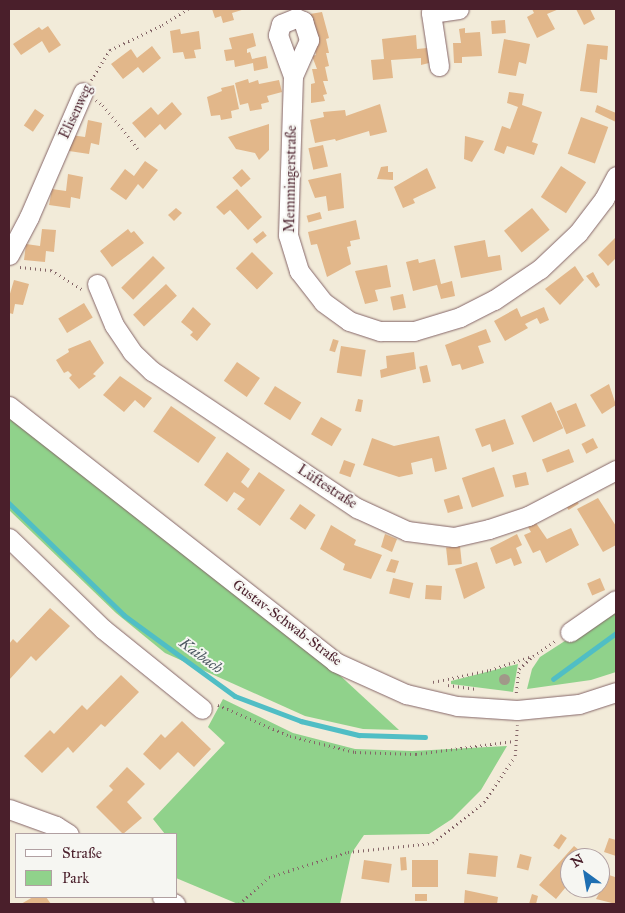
<!DOCTYPE html>
<html>
<head>
<meta charset="utf-8">
<style>
	body { margin:0 }
	#map { position:relative; width:625px; height:913px; overflow:hidden; background:#f2ebd9; font-family:"IM FELL Great Primer",serif }
	div>[style] { position:absolute }
	.green>* { inset:0; background:#90d28b }
	.stream>* { height:4.5px; margin:-2.25px; padding:0 2.25px; transform-origin:2.25px; border-radius:2.25px; background:#50bec5 }
	.building>* { inset:0; background:#e2b78a; transform-origin:0 0 }
	.path>* { height:2.5px; margin-top:-1.25px; transform-origin:0; background:repeating-linear-gradient(90deg,#856668 0 1px,transparent 0 5px) }
	.roads { filter:drop-shadow(0 0 1px #856668) drop-shadow(0 0 1px #856668) }
	.minor>* { height:19px; margin:-9.5px; padding:0 9.5px; transform-origin:9.5px; border-radius:9.5px; background:#fff }
	.trees>* { width:11px; height:11px; margin:-5.5px; border-radius:50%; background:#a19889 }
	span { translate:-50% -50%; white-space:nowrap; text-align:center; line-height:1.15; -webkit-text-stroke:4px #f6f6f2; paint-order:stroke }
	.street-label { font-size:14px; color:#4a1f2b }
	.water-label { font-size:15px; color:#4c5761; font-style:italic }
	.frame { position:absolute; inset:0; border:10px solid #4a1f2b; pointer-events:none }
	.legend { position:absolute; left:15px; top:833px; width:162px; height:65px; box-sizing:border-box; background:#f6f6f2; border:1px solid #b1a0a2; margin:0; padding:6px 9px; list-style:none; font-size:15px; color:#4a1f2b }
	.legend li { display:flex; align-items:center; gap:10px; height:25px }
	.legend b { width:25px; border:1px solid #b1a0a2 }
	.north { position:absolute; left:560px; top:848px; width:50px; height:50px; box-sizing:border-box; background:#f6f6f2; border:1px solid #b1a0a2; border-radius:50%; rotate:328deg; font-size:14px; font-weight:700; line-height:20px; text-align:center; color:#4a1f2b }
	.north::after { content:''; display:block; margin:auto; width:18px; height:22px; background:#1f6fb2; clip-path:polygon(50% 0,100% 100%,50% 72%,0 100%) }
</style>
</head>
<body>
<div id="map">
	<div class="green">
		<i style="clip-path:polygon(9px 416px,333px 669px,399px 730px,363px 729px,305px 716px,165px 653px,116px 613px,9px 510px)"></i>
		<i style="clip-path:polygon(616px 608px,616px 672px,591px 680px,527px 689px,532px 669px,540px 657px)"></i>
		<i style="clip-path:polygon(518px 664px,513px 692px,451px 684px,451px 681px)"></i>
		<i style="clip-path:polygon(223px 699px,293px 733px,355px 749px,412px 751px,507px 746px,481px 790px,452px 819px,429px 834px,364px 835px,351px 854px,340px 904px,238px 904px,176px 878px,176px 834px,165px 834px,153px 819px,225px 743px,208px 727px)"></i>
	</div>
	<div class="stream">
		<i style="left:9px;top:503px;width:161px;rotate:44.2deg"></i>
		<i style="left:124px;top:615px;width:137px;rotate:36.1deg"></i>
		<i style="left:235px;top:696px;width:71px;rotate:20.7deg"></i>
		<i style="left:301px;top:721px;width:60px;rotate:13.6deg"></i>
		<i style="left:359px;top:735px;width:66px;rotate:1.7deg"></i>
		<i style="left:553px;top:679px;width:78px;rotate:-36.1deg"></i>
	</div>
	<div class="building">
		<i style="clip-path:polygon(212px 9px,245px 9px,232px 13px,234px 20px,223px 23px,221px 16px,215px 18px)"></i>
		<i style="clip-path:polygon(532px 9px,559px 9px,547px 14px,555px 29px,537px 38px,527px 17px,534px 13px)"></i>
		<i style="clip-path:polygon(576px 9px,590px 9px,595px 19px,584px 25px)"></i>
		<i style="clip-path:polygon(322px 12px,329px 38px,326px 39px,329px 53px,326px 53px,329px 66px,325px 67px,328px 81px,323px 81px,327px 94px,323px 95px,325px 101px,311px 103px,311px 84px,315px 83px,312px 69px,317px 69px,312px 56px,316px 55px,313px 43px,316px 42px,310px 14px)"></i>
		<i style="left:505px;top:20px;width:13px;height:14px;rotate:86deg"></i>
		<i style="clip-path:polygon(48px 26px,61px 45px,49px 53px,42px 41px,21px 55px,13px 44px,39px 27px,42px 30px)"></i>
		<i style="clip-path:polygon(465px 28px,465px 33px,480px 32px,482px 56px,462px 57px,462px 63px,454px 63px,453px 43px,461px 43px,459px 29px)"></i>
		<i style="clip-path:polygon(180px 29px,181px 34px,199px 31px,201px 49px,194px 50px,196px 58px,185px 59px,183px 52px,173px 53px,170px 31px)"></i>
		<i style="clip-path:polygon(253px 33px,256px 46px,247px 49px,247px 53px,250px 52px,252px 59px,266px 56px,268px 68px,254px 71px,253px 63px,235px 67px,234px 60px,226px 61px,224px 50px,232px 49px,229px 38px)"></i>
		<i style="clip-path:polygon(416px 35px,417px 49px,427px 48px,429px 63px,421px 65px,421px 58px,391px 60px,393px 78px,373px 80px,371px 60px,384px 59px,382px 39px)"></i>
		<i style="clip-path:polygon(504px 39px,530px 44px,526px 64px,519px 62px,516px 76px,498px 73px)"></i>
		<i style="clip-path:polygon(587px 44px,608px 46px,607px 60px,600px 59px,597px 93px,580px 91px)"></i>
		<i style="clip-path:polygon(152px 46px,161px 58px,143px 73px,138px 67px,123px 79px,111px 64px,131px 49px,137px 58px)"></i>
		<i style="clip-path:polygon(248px 79px,249px 83px,258px 80px,259px 84px,279px 80px,282px 92px,267px 96px,269px 102px,261px 104px,262px 109px,250px 111px,248px 103px,240px 105px,235px 83px)"></i>
		<i style="clip-path:polygon(234px 85px,239px 109px,231px 111px,232px 118px,221px 120px,220px 115px,211px 116px,207px 97px,222px 91px,221px 88px)"></i>
		<i style="clip-path:polygon(509px 92px,524px 94px,522px 105px,542px 112px,532px 142px,538px 144px,534px 155px,507px 146px,504px 154px,494px 150px,502px 126px,510px 129px,518px 107px,507px 103px)"></i>
		<i style="clip-path:polygon(172px 102px,182px 114px,165px 130px,160px 124px,145px 138px,132px 123px,151px 107px,158px 115px)"></i>
		<i style="clip-path:polygon(380px 104px,387px 132px,370px 136px,369px 131px,336px 141px,335px 139px,315px 143px,310px 120px,324px 117px,323px 112px,345px 110px,346px 116px)"></i>
		<i style="clip-path:polygon(597px 105px,616px 113px,616px 122px,595px 112px)"></i>
		<i style="left:35px;top:109px;width:11px;height:20px;rotate:34deg"></i>
		<i style="left:581px;top:117px;width:29px;height:39px;rotate:20deg"></i>
		<i style="clip-path:polygon(88px 120px,102px 123px,99px 145px,91px 143px,89px 154px,69px 151px,71px 135px,85px 137px)"></i>
		<i style="clip-path:polygon(269px 124px,269px 150px,259px 160px,255px 153px,236px 149px,228px 137px)"></i>
		<i style="clip-path:polygon(465px 136px,484px 141px,472px 162px,464px 159px)"></i>
		<i style="left:323px;top:145px;width:22px;height:15px;rotate:77deg"></i>
		<i style="clip-path:polygon(145px 161px,158px 170px,143px 189px,138px 184px,126px 200px,110px 189px,125px 169px,134px 176px)"></i>
		<i style="clip-path:polygon(388px 166px,388px 172px,393px 172px,393px 180px,377px 179px,381px 167px)"></i>
		<i style="left:561px;top:166px;width:30px;height:37px;rotate:33deg"></i>
		<i style="clip-path:polygon(427px 168px,436px 188px,413px 199px,415px 203px,403px 208px,394px 187px)"></i>
		<i style="left:242px;top:169px;width:13px;height:13px;rotate:48deg"></i>
		<i style="clip-path:polygon(341px 173px,344px 208px,328px 211px,326px 196px,315px 198px,308px 180px)"></i>
		<i style="clip-path:polygon(68px 174px,83px 177px,80px 199px,71px 197px,70px 208px,49px 205px,52px 189px,66px 191px)"></i>
		<i style="clip-path:polygon(237px 189px,262px 217px,248px 230px,230px 210px,224px 215px,216px 207px)"></i>
		<i style="clip-path:polygon(176px 208px,182px 213px,174px 221px,168px 215px)"></i>
		<i style="left:532px;top:208px;width:28px;height:36px;rotate:51deg"></i>
		<i style="left:320px;top:212px;width:7px;height:14px;rotate:74deg"></i>
		<i style="clip-path:polygon(356px 220px,360px 239px,350px 241px,351px 246px,347px 247px,351px 264px,327px 277px,317px 244px,311px 245px,308px 232px)"></i>
		<i style="clip-path:polygon(42px 229px,56px 230px,54px 252px,46px 251px,45px 262px,24px 260px,26px 244px,40px 246px)"></i>
		<i style="clip-path:polygon(128px 229px,131px 233px,134px 231px,144px 243px,112px 267px,100px 251px)"></i>
		<i style="left:263px;top:231px;width:6px;height:13px;rotate:51deg"></i>
		<i style="clip-path:polygon(616px 237px,616px 258px,608px 266px,598px 255px)"></i>
		<i style="clip-path:polygon(485px 240px,488px 257px,500px 255px,502px 270px,461px 278px,454px 246px)"></i>
		<i style="left:252px;top:252px;width:30px;height:23px;rotate:45deg"></i>
		<i style="left:153px;top:256px;width:17px;height:45px;rotate:45deg"></i>
		<i style="clip-path:polygon(418px 259px,419px 263px,435px 259px,441px 284px,452px 281px,455px 296px,441px 299px,437px 285px,413px 291px,406px 262px)"></i>
		<i style="clip-path:polygon(387px 265px,391px 287px,375px 290px,378px 301px,365px 304px,355px 271px)"></i>
		<i style="clip-path:polygon(575px 266px,584px 280px,560px 305px,545px 289px)"></i>
		<i style="clip-path:polygon(593px 272px,600px 285px,596px 288px,586px 276px)"></i>
		<i style="clip-path:polygon(14px 280px,29px 284px,23px 305px,15px 304px,13px 314px,9px 313px,9px 297px)"></i>
		<i style="left:166px;top:284px;width:16px;height:45px;rotate:47deg"></i>
		<i style="left:403px;top:294px;width:14px;height:13px;rotate:78deg"></i>
		<i style="left:84px;top:303px;width:17px;height:30px;rotate:59deg"></i>
		<i style="clip-path:polygon(193px 307px,211px 324px,197px 341px,190px 335px,193px 332px,181px 322px)"></i>
		<i style="clip-path:polygon(544px 307px,549px 320px,540px 324px,537px 318px,525px 324px,528px 328px,505px 341px,494px 321px,517px 308px,521px 317px)"></i>
		<i style="clip-path:polygon(486px 329px,491px 342px,478px 346px,484px 363px,462px 370px,460px 364px,452px 366px,445px 345px)"></i>
		<i style="left:333px;top:339px;width:6px;height:12px;rotate:18deg"></i>
		<i style="clip-path:polygon(90px 340px,104px 363px,93px 374px,96px 376px,79px 389px,69px 378px,72px 375px,68px 371px,64px 373px,56px 360px,69px 352px,68px 349px)"></i>
		<i style="left:341px;top:346px;width:25px;height:27px;rotate:9deg"></i>
		<i style="clip-path:polygon(414px 352px,416px 369px,381px 378px,380px 370px,387px 368px,386px 356px)"></i>
		<i style="left:237px;top:362px;width:28px;height:23px;rotate:35deg"></i>
		<i style="left:427px;top:365px;width:17px;height:8px;rotate:77deg"></i>
		<i style="clip-path:polygon(120px 376px,152px 398px,144px 408px,135px 400px,124px 412px,103px 395px)"></i>
		<i style="clip-path:polygon(609px 384px,616px 405px,602px 414px,590px 395px)"></i>
		<i style="left:275px;top:386px;width:31px;height:21px;rotate:32deg"></i>
		<i style="clip-path:polygon(358px 399px,363px 400px,361px 412px,355px 411px)"></i>
		<i style="left:551px;top:402px;width:29px;height:33px;rotate:65deg"></i>
		<i style="left:576px;top:403px;width:25px;height:21px;rotate:67deg"></i>
		<i style="left:171px;top:406px;width:55px;height:31px;rotate:35deg"></i>
		<i style="left:321px;top:417px;width:24px;height:20px;rotate:30deg"></i>
		<i style="clip-path:polygon(505px 419px,514px 444px,492px 452px,490px 444px,482px 447px,475px 429px)"></i>
		<i style="clip-path:polygon(439px 436px,447px 469px,435px 472px,432px 458px,411px 463px,413px 474px,399px 477px,363px 465px,372px 438px,394px 446px)"></i>
		<i style="left:593px;top:438px;width:11px;height:13px;rotate:63deg"></i>
		<i style="left:569px;top:449px;width:14px;height:29px;rotate:69deg"></i>
		<i style="clip-path:polygon(227px 452px,250px 469px,241px 482px,248px 488px,259px 472px,285px 490px,260px 526px,237px 509px,245px 499px,234px 492px,227px 502px,204px 485px)"></i>
		<i style="left:344px;top:460px;width:12px;height:14px;rotate:20deg"></i>
		<i style="left:494px;top:467px;width:31px;height:34px;rotate:71deg"></i>
		<i style="left:526px;top:472px;width:13px;height:14px;rotate:77deg"></i>
		<i style="left:459px;top:495px;width:14px;height:16px;rotate:73deg"></i>
		<i style="left:574px;top:496px;width:9px;height:12px;rotate:58deg"></i>
		<i style="clip-path:polygon(598px 498px,616px 526px,616px 545px,603px 552px,577px 509px)"></i>
		<i style="left:300px;top:504px;width:19px;height:18px;rotate:35deg"></i>
		<i style="clip-path:polygon(536px 523px,547px 539px,571px 528px,579px 545px,546px 563px,540px 550px,533px 553px,524px 535px,531px 532px,528px 527px)"></i>
		<i style="clip-path:polygon(331px 525px,356px 540px,354px 545px,382px 555px,371px 579px,343px 570px,345px 564px,320px 549px)"></i>
		<i style="clip-path:polygon(385px 534px,397px 539px,392px 552px,381px 547px)"></i>
		<i style="clip-path:polygon(517px 534px,522px 545px,516px 548px,522px 563px,514px 566px,511px 558px,496px 564px,490px 548px)"></i>
		<i style="left:460px;top:546px;width:18px;height:14px;rotate:84deg"></i>
		<i style="clip-path:polygon(391px 559px,399px 561px,395px 573px,386px 571px)"></i>
		<i style="clip-path:polygon(477px 562px,485px 588px,464px 599px,455px 569px)"></i>
		<i style="left:393px;top:578px;width:21px;height:16px;rotate:14deg"></i>
		<i style="left:600px;top:578px;width:13px;height:14px;rotate:67deg"></i>
		<i style="left:426px;top:585px;width:16px;height:14px;rotate:4deg"></i>
		<i style="clip-path:polygon(50px 608px,70px 626px,36px 661px,31px 656px,9px 680px,9px 644px,13px 639px,17px 643px)"></i>
		<i style="clip-path:polygon(121px 675px,139px 692px,105px 727px,101px 724px,73px 753px,68px 747px,42px 773px,24px 756px,50px 730px,54px 734px,82px 705px,87px 710px)"></i>
		<i style="clip-path:polygon(182px 721px,211px 749px,194px 767px,178px 752px,160px 770px,143px 754px,161px 734px,165px 738px)"></i>
		<i style="clip-path:polygon(127px 767px,145px 784px,127px 802px,142px 818px,123px 834px,96px 807px,113px 790px,109px 786px)"></i>
		<i style="left:561px;top:834px;width:7px;height:14px;rotate:34deg"></i>
		<i style="clip-path:polygon(609px 838px,616px 840px,616px 856px,604px 852px)"></i>
		<i style="clip-path:polygon(574px 846px,589px 858px,570px 858px,570px 882px,556px 899px,539px 885px)"></i>
		<i style="left:469px;top:853px;width:29px;height:21px;rotate:6deg"></i>
		<i style="left:520px;top:854px;width:12px;height:14px;rotate:14deg"></i>
		<i style="left:406px;top:857px;width:13px;height:6px;rotate:86deg"></i>
		<i style="left:364px;top:860px;width:28px;height:19px;rotate:8deg"></i>
		<i style="left:412px;top:860px;width:26px;height:27px"></i>
		<i style="clip-path:polygon(616px 873px,616px 904px,596px 899px,609px 875px,615px 877px)"></i>
		<i style="clip-path:polygon(465px 890px,498px 897px,497px 904px,464px 904px)"></i>
		<i style="left:415px;top:894px;width:12px;height:7px"></i>
		<i style="clip-path:polygon(532px 894px,538px 896px,536px 904px,529px 904px)"></i>
		<i style="clip-path:polygon(33px 897px,46px 897px,51px 904px,21px 904px)"></i>
	</div>
	<div class="path">
		<i style="left:91px;top:80px;width:36px;rotate:-58deg"></i>
		<i style="left:110px;top:50px;width:58px;rotate:-25.7deg"></i>
		<i style="left:162px;top:25px;width:31px;rotate:-32deg"></i>
		<i style="left:96px;top:100px;width:9px;rotate:36deg"></i>
		<i style="left:103px;top:105px;width:56px;rotate:51.5deg"></i>
		<i style="left:20px;top:267px;width:31px;rotate:6deg"></i>
		<i style="left:51px;top:270px;width:36px;rotate:32deg"></i>
		<i style="left:433px;top:682px;width:58px;rotate:-11.9deg"></i>
		<i style="left:490px;top:670px;width:44px;rotate:-18.4deg"></i>
		<i style="left:448px;top:685px;width:27px;rotate:8deg"></i>
		<i style="left:516px;top:693px;width:24px;rotate:-83deg"></i>
		<i style="left:519px;top:669px;width:19px;rotate:-43deg"></i>
		<i style="left:533px;top:656px;width:29px;rotate:-34deg"></i>
		<i style="left:218px;top:705px;width:78px;rotate:23.3deg"></i>
		<i style="left:290px;top:736px;width:67px;rotate:13.8deg"></i>
		<i style="left:355px;top:752px;width:61px;rotate:1.9deg"></i>
		<i style="left:416px;top:754px;width:99px;rotate:-7.6deg"></i>
		<i style="left:239px;top:904px;width:40px;rotate:-42deg"></i>
		<i style="left:269px;top:877px;width:83px;rotate:-17.6deg"></i>
		<i style="left:348px;top:852px;width:85px;rotate:-6deg"></i>
		<i style="left:433px;top:843px;width:65px;rotate:-38.8deg"></i>
		<i style="left:484px;top:802px;width:55px;rotate:-56deg"></i>
		<i style="left:515px;top:756px;width:31px;rotate:-86deg"></i>
	</div>
	<div class="roads">
		<div class="minor">
			<i style="left:439px;top:66px;width:54px;rotate:-98.6deg"></i>
			<i style="left:431px;top:13px;width:28px;rotate:-8deg"></i>
			<i style="left:293px;top:76px;width:44px;rotate:-110.1deg"></i>
			<i style="left:278px;top:35px;width:11px;rotate:-75deg"></i>
			<i style="left:281px;top:24px;width:16px;rotate:-22deg"></i>
			<i style="left:296px;top:18px;width:8px;rotate:23deg"></i>
			<i style="left:303px;top:21px;width:20px;rotate:72deg"></i>
			<i style="left:309px;top:40px;width:39px;rotate:114deg"></i>
			<i style="left:293px;top:76px;width:159px;rotate:91.8deg"></i>
			<i style="left:288px;top:235px;width:38px;rotate:73deg"></i>
			<i style="left:299px;top:271px;width:39px;rotate:52deg"></i>
			<i style="left:323px;top:302px;width:32px;rotate:36deg"></i>
			<i style="left:349px;top:321px;width:33px;rotate:18deg"></i>
			<i style="left:380px;top:331px;width:34px"></i>
			<i style="left:414px;top:331px;width:48px;rotate:-16.9deg"></i>
			<i style="left:460px;top:317px;width:38px;rotate:-27deg"></i>
			<i style="left:494px;top:300px;width:55px;rotate:-34deg"></i>
			<i style="left:540px;top:269px;width:52px;rotate:-43.5deg"></i>
			<i style="left:578px;top:233px;width:43px;rotate:-52.6deg"></i>
			<i style="left:604px;top:199px;width:26px;rotate:-62deg"></i>
			<i style="left:9px;top:255px;width:43px;rotate:-62.2deg"></i>
			<i style="left:29px;top:217px;width:136px;rotate:-66.6deg"></i>
			<i style="left:97px;top:284px;width:44px;rotate:67.5deg"></i>
			<i style="left:114px;top:325px;width:32px;rotate:56deg"></i>
			<i style="left:132px;top:352px;width:28px;rotate:44deg"></i>
			<i style="left:152px;top:371px;width:247px;rotate:33.8deg"></i>
			<i style="left:357px;top:508px;width:55px;rotate:24.7deg"></i>
			<i style="left:407px;top:531px;width:47px;rotate:7.3deg"></i>
			<i style="left:454px;top:537px;width:36px;rotate:-13deg"></i>
			<i style="left:489px;top:529px;width:41px;rotate:-18.4deg"></i>
			<i style="left:528px;top:516px;width:99px;rotate:-27.6deg"></i>
			<i style="left:9px;top:406px;width:415px;rotate:38.1deg"></i>
			<i style="left:335px;top:662px;width:78px;rotate:24.3deg"></i>
			<i style="left:406px;top:694px;width:52px;rotate:13.2deg"></i>
			<i style="left:457px;top:706px;width:60px;rotate:3.8deg"></i>
			<i style="left:517px;top:710px;width:62px;rotate:-5.5deg"></i>
			<i style="left:579px;top:704px;width:39px;rotate:-18deg"></i>
			<i style="left:9px;top:538px;width:131px;rotate:44.1deg"></i>
			<i style="left:103px;top:629px;width:127px;rotate:38.9deg"></i>
			<i style="left:570px;top:632px;width:56px;rotate:-34.8deg"></i>
			<i style="left:9px;top:809px;width:50px;rotate:19.9deg"></i>
			<i style="left:56px;top:826px;width:15px;rotate:32deg"></i>
			<i style="left:162px;top:897px;width:15px;rotate:28deg"></i>
		</div>
	</div>
	<div class="trees">
		<i style="left:504px;top:679px"></i>
	</div>
	<div class="street-label">
		<span style="left:76px;top:112px;rotate:-65deg">Elisenweg</span>
		<span style="left:291px;top:179px;rotate:-89deg">Memmingerstraße</span>
		<span style="left:327px;top:487px;rotate:33deg">Lüftestraße</span>
		<span style="left:287px;top:623px;rotate:37deg">Gustav-Schwab-Straße</span>
	</div>
	<div class="water-label">
		<span style="left:201px;top:656px;rotate:36deg">Kaibach</span>
	</div>
	<div class="frame"></div>
	<ul class="legend">
	<li><b style="height:6px;background:#fff"></b>Straße</li>
	<li><b style="height:14px;background:#90d28b"></b>Park</li>
	</ul>
	<div class="north">N</div>
</div>
</body>
</html>
